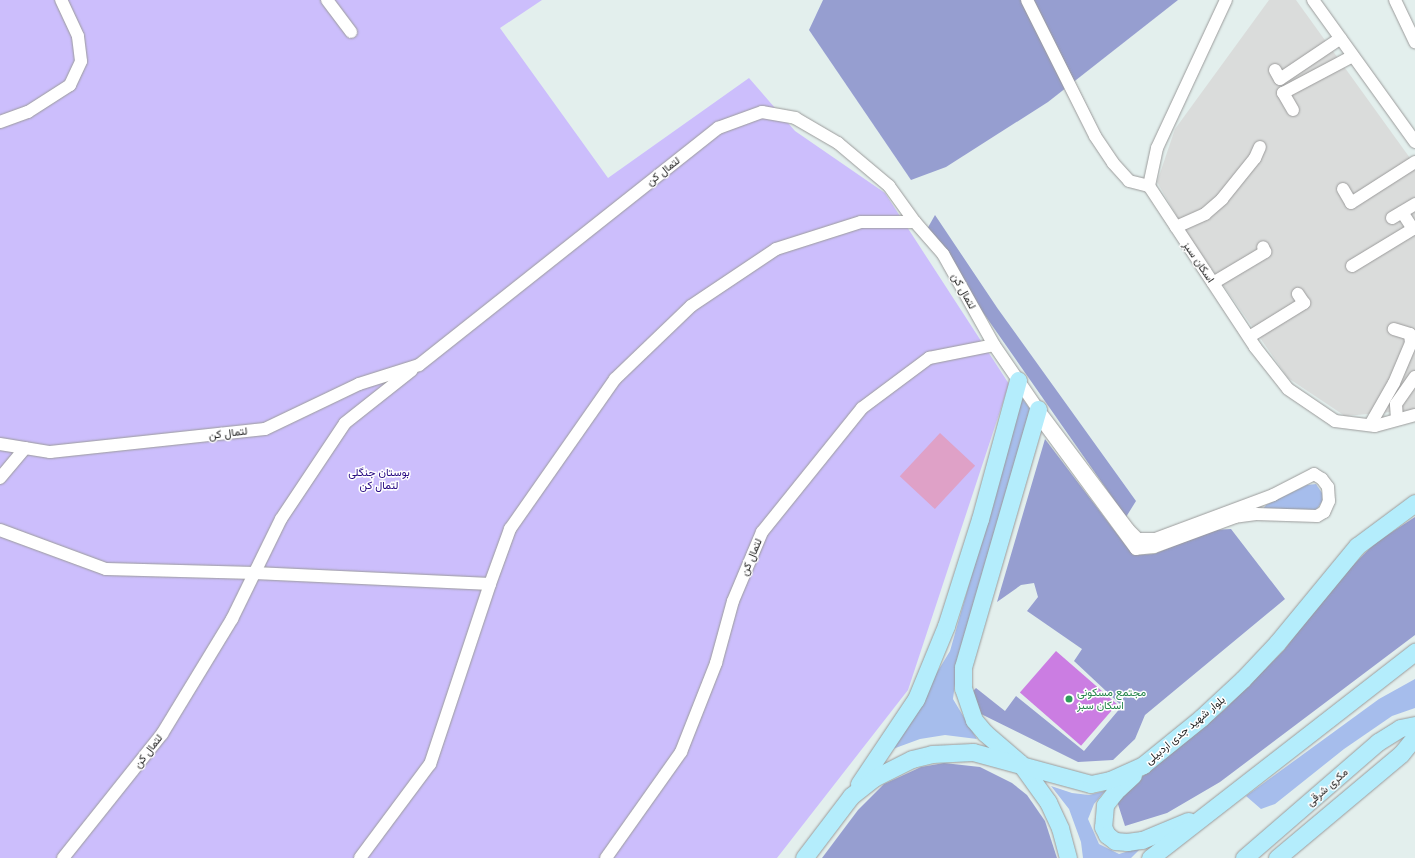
<!DOCTYPE html>
<html>
<head>
<meta charset="utf-8">
<style>
	body { margin:0 }
	#map { position:relative; width:1415px; height:858px; overflow:hidden; background:#e3efed; font-family:"PT Sans",Vazirmatn,sans-serif }
	div>[style] { position:absolute }
	.residential>* { inset:0; background:#dadcdb }
	.grass>* { inset:0; background:#a6bdec }
	.forest>* { inset:0; background:#969ed0 }
	.park>* { inset:0; background:#ccbefc }
	.pitch>* { inset:0; background:#cb7de2; transform-origin:0 0 }
	.water>* { inset:0; background:#dfa1c7; transform-origin:0 0 }
	.roads { filter:drop-shadow(0 0 1px #9b9b9b) drop-shadow(0 0 1px #9b9b9b) }
	.street>* { height:12px; margin:-6px; padding:0 6px; transform-origin:6px; border-radius:6px; background:#fff }
	.secondary>* { height:17px; margin:-8.5px; padding:0 8.5px; transform-origin:8.5px; border-radius:8.5px; background:#b4edfc }
	.dots>* { width:11px; height:11px; translate:-50% -50%; box-sizing:border-box; border:2px solid #fff; border-radius:50% }
	span { translate:-50% -50%; white-space:nowrap; text-align:center; line-height:1.15; -webkit-text-stroke:3px #fff; paint-order:stroke }
	.street-label { font-size:11px; color:#1e1e1e }
	.park-label { font-size:11px; color:#240780 }
	.leisure-label { font-size:11px; color:#27864d }
	.left { translate:0 -50%; text-align:left }
</style>
</head>
<body>
<div id="map">
	<div class="residential">
		<i style="clip-path:polygon(1269px 0,1296px 0,1415px 165px,1415px 410px,1345px 416px,1288px 378px,1186px 232px,1157px 182px,1175px 129px)"></i>
	</div>
	<div class="grass">
		<i style="clip-path:polygon(1022px 398px,1030px 409px,959px 653px,953px 699px,977px 739px,945px 735px,920px 739px,890px 750px,950px 651px)"></i>
		<i style="clip-path:polygon(1316px 484px,1322px 493px,1322px 502px,1316px 510px,1303px 512px,1263px 509px,1266px 505px,1307px 485px)"></i>
		<i style="clip-path:polygon(1415px 679px,1415px 708px,1392px 716px,1344px 749px,1275px 804px,1261px 809px,1246px 796px,1379px 699px)"></i>
		<i style="clip-path:polygon(1051px 786px,1072px 793px,1089px 795px,1105px 791px,1094px 804px,1088px 819px,1099px 844px,1119px 854px,1142px 847px,1131px 858px,1083px 858px,1081px 842px,1069px 809px)"></i>
	</div>
	<div class="forest">
		<i style="clip-path:polygon(823px 0,1178px 0,1048px 102px,946px 167px,911px 180px,809px 30px)"></i>
		<i style="clip-path:polygon(935px 215px,998px 309px,1136px 501px,1126px 517px,926px 231px)"></i>
		<i style="clip-path:polygon(1045px 439px,1133px 555px,1154px 554px,1213px 530px,1231px 529px,1285px 599px,1145px 715px,1135px 739px,1113px 760px,1078px 762px,981px 714px,973px 691px,976px 688px,1005px 711px,1016px 696px,1084px 751px,1122px 706px,1074px 661px,1082px 649px,1027px 611px,1038px 597px,1034px 583px,1021px 585px,997px 602px)"></i>
		<i style="clip-path:polygon(1415px 517px,1415px 635px,1220px 782px,1167px 813px,1125px 826px,1116px 798px,1224px 710px,1284px 650px,1335px 583px,1375px 543px)"></i>
		<i style="clip-path:polygon(944px 763px,980px 767px,1012px 783px,1027px 795px,1045px 821px,1057px 858px,822px 858px,858px 810px,884px 784px,921px 767px)"></i>
	</div>
	<div class="park">
		<i style="clip-path:polygon(0 0,542px 0,500px 28px,608px 178px,749px 78px,795px 131px,885px 193px,1009px 384px,908px 690px,777px 858px,0 858px)"></i>
	</div>
	<div class="pitch">
		<i style="left:1056px;top:651px;width:81px;height:55px;rotate:41deg"></i>
	</div>
	<div class="water">
		<i style="left:940px;top:433px;width:48px;height:59px;rotate:43deg"></i>
	</div>
	<div class="roads">
		<div class="street">
			<i style="left:327px;top:0;width:40px;rotate:53deg"></i>
			<i style="left:1027px;top:0;width:152px;rotate:63.4deg"></i>
			<i style="left:1095px;top:136px;width:32px;rotate:56deg"></i>
			<i style="left:1113px;top:163px;width:24px;rotate:48deg"></i>
			<i style="left:1129px;top:181px;width:21px;rotate:14deg"></i>
			<i style="left:1226px;top:0;width:163px;rotate:115deg"></i>
			<i style="left:1157px;top:148px;width:39px;rotate:102deg"></i>
			<i style="left:1149px;top:186px;width:193px;rotate:56.6deg"></i>
			<i style="left:1255px;top:347px;width:53px;rotate:51.8deg"></i>
			<i style="left:1288px;top:389px;width:57px;rotate:34.2deg"></i>
			<i style="left:1335px;top:421px;width:40px;rotate:7.1deg"></i>
			<i style="left:1375px;top:426px;width:41px;rotate:-15.4deg"></i>
			<i style="left:1313px;top:0;width:175px;rotate:54.3deg"></i>
			<i style="left:1395px;top:0;width:47px;rotate:64.5deg"></i>
			<i style="left:1275px;top:70px;width:10px;rotate:61deg"></i>
			<i style="left:1280px;top:79px;width:73px;rotate:-33.9deg"></i>
			<i style="left:1293px;top:110px;width:20px;rotate:-120deg"></i>
			<i style="left:1283px;top:93px;width:79px;rotate:-27.9deg"></i>
			<i style="left:0;top:122px;width:30px;rotate:-20deg"></i>
			<i style="left:28px;top:112px;width:50px;rotate:-32.7deg"></i>
			<i style="left:70px;top:85px;width:26px;rotate:-65deg"></i>
			<i style="left:81px;top:61px;width:25px;rotate:-97deg"></i>
			<i style="left:78px;top:36px;width:40px;rotate:-115deg"></i>
			<i style="left:1343px;top:189px;width:16px;rotate:60deg"></i>
			<i style="left:1351px;top:203px;width:76px;rotate:-32.6deg"></i>
			<i style="left:1392px;top:218px;width:27px;rotate:-31deg"></i>
			<i style="left:1176px;top:227px;width:32px;rotate:-24deg"></i>
			<i style="left:1205px;top:214px;width:23px;rotate:-41deg"></i>
			<i style="left:1222px;top:199px;width:53px;rotate:-51.2deg"></i>
			<i style="left:1255px;top:158px;width:12px;rotate:-66deg"></i>
			<i style="left:1352px;top:266px;width:71px;rotate:-31.2deg"></i>
			<i style="left:1413px;top:229px;width:20px;rotate:-123deg"></i>
			<i style="left:1213px;top:283px;width:61px;rotate:-30.8deg"></i>
			<i style="left:1265px;top:252px;width:5px;rotate:-112deg"></i>
			<i style="left:1249px;top:337px;width:65px;rotate:-31.7deg"></i>
			<i style="left:1304px;top:303px;width:11px;rotate:-124deg"></i>
			<i style="left:1397px;top:419px;width:15px;rotate:-94deg"></i>
			<i style="left:1396px;top:404px;width:33px;rotate:-55deg"></i>
			<i style="left:1370px;top:425px;width:48px;rotate:-60.3deg"></i>
			<i style="left:1394px;top:383px;width:43px;rotate:-67deg"></i>
			<i style="left:1411px;top:343px;width:9px;rotate:-96deg"></i>
			<i style="left:1410px;top:334px;width:17px;rotate:-163deg"></i>
			<i style="left:0;top:444px;width:51px;rotate:9.1deg"></i>
			<i style="left:50px;top:452px;width:216px;rotate:-6.1deg"></i>
			<i style="left:265px;top:429px;width:104px;rotate:-25.6deg"></i>
			<i style="left:359px;top:384px;width:63px;rotate:-17.6deg"></i>
			<i style="left:419px;top:365px;width:382px;rotate:-38.4deg"></i>
			<i style="left:718px;top:128px;width:47px;rotate:-20deg"></i>
			<i style="left:762px;top:112px;width:34px;rotate:10deg"></i>
			<i style="left:795px;top:118px;width:50px;rotate:30.2deg"></i>
			<i style="left:838px;top:143px;width:67px;rotate:40.1deg"></i>
			<i style="left:889px;top:186px;width:44px;rotate:54.2deg"></i>
			<i style="left:915px;top:222px;width:43px;rotate:48.8deg"></i>
			<i style="left:943px;top:254px;width:104px;rotate:60.7deg"></i>
			<i style="left:994px;top:345px;width:78px;rotate:55.5deg"></i>
			<i style="left:1038px;top:409px;width:150px;rotate:53.1deg"></i>
			<i style="left:1128px;top:529px;width:14px;rotate:45deg"></i>
			<i style="left:1138px;top:539px;width:17px"></i>
			<i style="left:1155px;top:539px;width:126px;rotate:-20.4deg"></i>
			<i style="left:1273px;top:495px;width:46px;rotate:-27.1deg"></i>
			<i style="left:1314px;top:474px;width:9px;rotate:32deg"></i>
			<i style="left:1322px;top:479px;width:10px;rotate:53deg"></i>
			<i style="left:1328px;top:487px;width:14px;rotate:86deg"></i>
			<i style="left:1329px;top:501px;width:12px;rotate:114deg"></i>
			<i style="left:1324px;top:512px;width:8px;rotate:150deg"></i>
			<i style="left:1317px;top:516px;width:61px;rotate:-178.1deg"></i>
			<i style="left:1256px;top:514px;width:21px;rotate:172deg"></i>
			<i style="left:1235px;top:517px;width:86px;rotate:159.7deg"></i>
			<i style="left:1154px;top:547px;width:18px;rotate:174deg"></i>
			<i style="left:1136px;top:549px;width:167px;rotate:-126.3deg"></i>
			<i style="left:0;top:478px;width:39px;rotate:-50deg"></i>
			<i style="left:0;top:530px;width:113px;rotate:20.2deg"></i>
			<i style="left:106px;top:569px;width:149px;rotate:1.5deg"></i>
			<i style="left:255px;top:573px;width:235px;rotate:2.7deg"></i>
			<i style="left:490px;top:584px;width:190px;rotate:108.4deg"></i>
			<i style="left:430px;top:764px;width:117px;rotate:126.7deg"></i>
			<i style="left:490px;top:584px;width:59px;rotate:-70deg"></i>
			<i style="left:510px;top:529px;width:183px;rotate:-55deg"></i>
			<i style="left:615px;top:379px;width:105px;rotate:-43.8deg"></i>
			<i style="left:691px;top:306px;width:102px;rotate:-33.8deg"></i>
			<i style="left:776px;top:249px;width:89px;rotate:-17.6deg"></i>
			<i style="left:861px;top:222px;width:54px"></i>
			<i style="left:63px;top:858px;width:159px;rotate:-51.4deg"></i>
			<i style="left:162px;top:734px;width:135px;rotate:-58.7deg"></i>
			<i style="left:232px;top:619px;width:111px;rotate:-63.9deg"></i>
			<i style="left:281px;top:519px;width:115px;rotate:-56.3deg"></i>
			<i style="left:345px;top:423px;width:85px;rotate:-38.3deg"></i>
			<i style="left:606px;top:858px;width:130px;rotate:-54.7deg"></i>
			<i style="left:681px;top:752px;width:96px;rotate:-68.5deg"></i>
			<i style="left:716px;top:663px;width:64px;rotate:-74.7deg"></i>
			<i style="left:733px;top:601px;width:75px;rotate:-67.2deg"></i>
			<i style="left:762px;top:532px;width:159px;rotate:-51.1deg"></i>
			<i style="left:862px;top:408px;width:84px;rotate:-36.7deg"></i>
			<i style="left:929px;top:358px;width:66px;rotate:-11.3deg"></i>
		</div>
		<div class="secondary">
			<i style="left:1038px;top:409px;width:269px;rotate:106.2deg"></i>
			<i style="left:963px;top:667px;width:21px;rotate:90deg"></i>
			<i style="left:963px;top:688px;width:34px;rotate:71deg"></i>
			<i style="left:974px;top:720px;width:17px;rotate:50deg"></i>
			<i style="left:985px;top:733px;width:46px;rotate:40.6deg"></i>
			<i style="left:1020px;top:763px;width:48px;rotate:54.3deg"></i>
			<i style="left:1048px;top:802px;width:29px;rotate:65deg"></i>
			<i style="left:1060px;top:828px;width:31px;rotate:75deg"></i>
			<i style="left:1133px;top:775px;width:25px;rotate:137deg"></i>
			<i style="left:1115px;top:792px;width:16px;rotate:128deg"></i>
			<i style="left:1105px;top:805px;width:22px;rotate:95deg"></i>
			<i style="left:1103px;top:827px;width:9px;rotate:63deg"></i>
			<i style="left:1107px;top:835px;width:10px;rotate:37deg"></i>
			<i style="left:1115px;top:841px;width:12px;rotate:5deg"></i>
			<i style="left:1127px;top:842px;width:15px;rotate:-8deg"></i>
			<i style="left:1142px;top:840px;width:50px;rotate:-22.4deg"></i>
			<i style="left:859px;top:784px;width:102px;rotate:-56.2deg"></i>
			<i style="left:916px;top:699px;width:79px;rotate:-67.7deg"></i>
			<i style="left:946px;top:626px;width:112px;rotate:-72.4deg"></i>
			<i style="left:980px;top:519px;width:144px;rotate:-74.7deg"></i>
			<i style="left:804px;top:858px;width:78px;rotate:-52.8deg"></i>
			<i style="left:851px;top:796px;width:29px;rotate:-38deg"></i>
			<i style="left:874px;top:778px;width:42px;rotate:-26.6deg"></i>
			<i style="left:912px;top:759px;width:21px;rotate:-14deg"></i>
			<i style="left:932px;top:754px;width:41px;rotate:-2.8deg"></i>
			<i style="left:973px;top:752px;width:122px;rotate:15.2deg"></i>
			<i style="left:1091px;top:784px;width:19px;rotate:-12deg"></i>
			<i style="left:1110px;top:780px;width:36px;rotate:-24deg"></i>
			<i style="left:1143px;top:765px;width:75px;rotate:-39deg"></i>
			<i style="left:1201px;top:718px;width:57px;rotate:-42.9deg"></i>
			<i style="left:1243px;top:679px;width:50px;rotate:-46.6deg"></i>
			<i style="left:1277px;top:643px;width:126px;rotate:-50.5deg"></i>
			<i style="left:1357px;top:546px;width:72px;rotate:-36.6deg"></i>
			<i style="left:1150px;top:858px;width:336px;rotate:-37.9deg"></i>
			<i style="left:1244px;top:858px;width:177px;rotate:-40.9deg"></i>
			<i style="left:1378px;top:742px;width:26px;rotate:-32deg"></i>
			<i style="left:1400px;top:728px;width:15px;rotate:-11deg"></i>
			<i style="left:1277px;top:858px;width:162px;rotate:-40deg"></i>
			<i style="left:1401px;top:754px;width:22px;rotate:-51deg"></i>
		</div>
	</div>
	<div class="dots">
		<i style="left:1069px;top:699px;background:#2e9e5b"></i>
	</div>
	<div class="street-label">
		<span style="left:663px;top:171px;rotate:-38deg">لتمال کن</span>
		<span style="left:1199px;top:262px;rotate:56deg">اسکان سبز</span>
		<span style="left:964px;top:291px;rotate:61deg">لتمال کن</span>
		<span style="left:228px;top:433px;rotate:-7deg">لتمال کن</span>
		<span style="left:751px;top:557px;rotate:-67deg">لتمال کن</span>
		<span style="left:1185px;top:730px;rotate:-40deg">بلوار شهید جدی اردبیلی</span>
		<span style="left:148px;top:751px;rotate:-52deg">لتمال کن</span>
		<span style="left:1327px;top:787px;rotate:-41deg">مکری شرقی</span>
	</div>
	<div class="park-label">
		<span style="left:379px;top:479px">بوستان جنگلی<br>لتمال کن</span>
	</div>
	<div class="leisure-label">
		<span class="left" style="left:1077px;top:699px">مجتمع مسکونی<br>اسکان سبز</span>
	</div>
</div>
</body>
</html>
